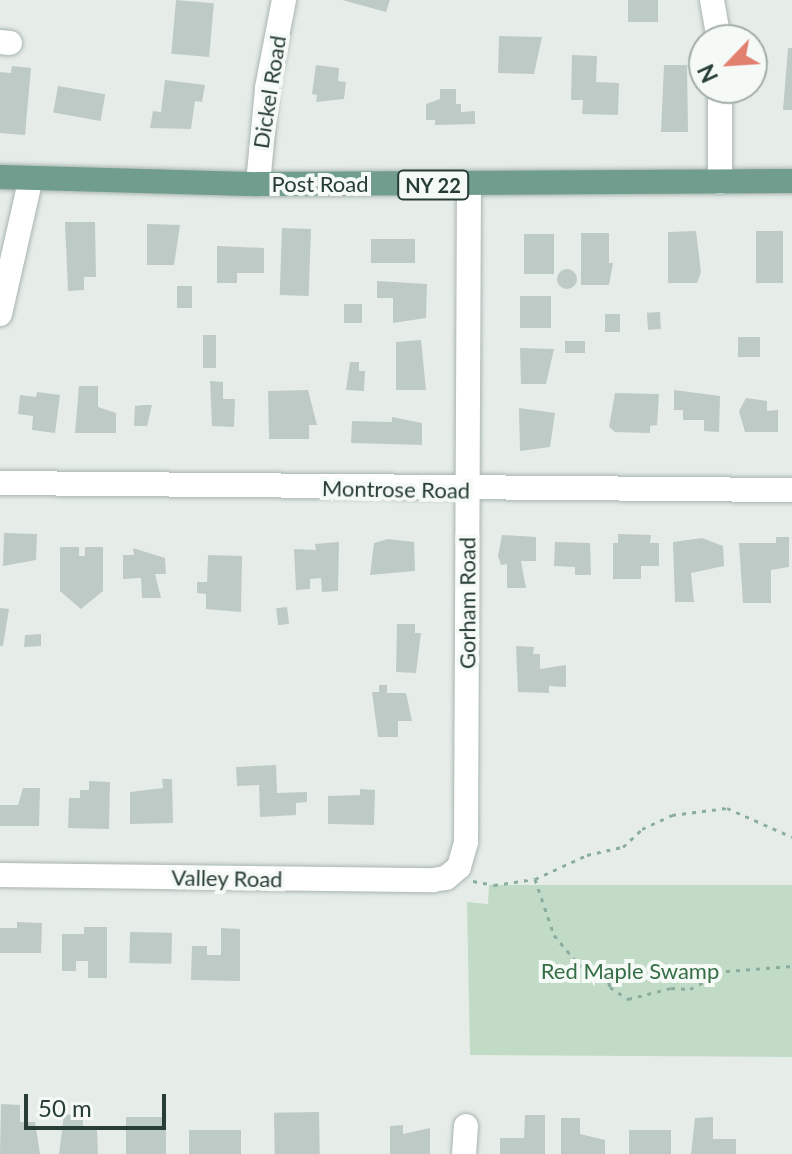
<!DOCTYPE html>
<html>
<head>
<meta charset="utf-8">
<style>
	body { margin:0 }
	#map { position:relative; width:792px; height:1154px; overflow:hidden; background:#e6ede9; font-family:Lato,sans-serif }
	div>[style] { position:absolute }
	.green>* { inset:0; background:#c1dbc6 }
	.building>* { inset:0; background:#becac5; transform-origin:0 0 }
	.round { border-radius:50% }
	.path>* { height:3px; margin-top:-1.5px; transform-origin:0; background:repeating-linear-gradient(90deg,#8aad9f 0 4px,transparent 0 10px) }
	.roads { filter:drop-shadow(0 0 2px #a9b5af) drop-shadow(0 0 2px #a9b5af) }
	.minor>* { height:24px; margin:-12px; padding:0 12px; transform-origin:12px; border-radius:12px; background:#fff }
	.major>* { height:24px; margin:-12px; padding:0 12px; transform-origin:12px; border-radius:12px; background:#709d8d }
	span { translate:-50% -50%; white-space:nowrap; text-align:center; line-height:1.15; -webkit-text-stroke:8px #f6faf7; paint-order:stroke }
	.shield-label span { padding:2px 6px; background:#f6faf7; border:2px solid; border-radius:6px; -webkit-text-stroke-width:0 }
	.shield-label { font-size:20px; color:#273d35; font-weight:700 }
	.street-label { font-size:22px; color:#273d35 }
	.park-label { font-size:22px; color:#366f46 }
	.north { position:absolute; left:688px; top:24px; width:80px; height:80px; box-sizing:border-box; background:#f6faf7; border:2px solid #a3aea9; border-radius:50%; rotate:245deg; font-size:22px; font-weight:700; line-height:32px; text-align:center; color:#273d35 }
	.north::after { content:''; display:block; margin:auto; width:28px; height:36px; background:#e2806f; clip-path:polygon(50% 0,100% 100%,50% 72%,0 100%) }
	.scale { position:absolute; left:24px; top:1094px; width:142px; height:36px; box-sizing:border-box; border:4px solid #273d35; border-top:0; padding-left:10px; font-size:24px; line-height:28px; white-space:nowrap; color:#273d35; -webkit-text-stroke:6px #f6faf7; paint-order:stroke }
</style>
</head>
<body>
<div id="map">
	<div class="green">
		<i style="clip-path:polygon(489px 885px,792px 885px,792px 1057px,470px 1055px,467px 902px,488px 904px)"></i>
	</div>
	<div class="building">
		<i style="left:176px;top:0;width:38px;height:54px;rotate:5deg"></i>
		<i style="clip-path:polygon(342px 0,390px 0,386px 12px)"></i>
		<i style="left:628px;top:0;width:30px;height:22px"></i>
		<i style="clip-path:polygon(499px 36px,542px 37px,534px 74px,498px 73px)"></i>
		<i style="clip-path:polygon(788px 48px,792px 48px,792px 110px,783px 110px)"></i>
		<i style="clip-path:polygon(572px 55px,597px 56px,596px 82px,619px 83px,618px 115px,582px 114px,583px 100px,571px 100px)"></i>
		<i style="clip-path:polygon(316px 65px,339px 68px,338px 81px,346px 82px,344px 99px,316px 102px,317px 95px,312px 94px)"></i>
		<i style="clip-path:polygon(664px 65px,687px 65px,688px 132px,661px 132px)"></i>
		<i style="clip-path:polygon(12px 66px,31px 68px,25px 135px,0 133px,0 72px,11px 73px)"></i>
		<i style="clip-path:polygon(165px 80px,205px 85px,202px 102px,195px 101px,191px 129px,150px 128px,153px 111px,161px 112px)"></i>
		<i style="left:58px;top:86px;width:48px;height:27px;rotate:10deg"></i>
		<i style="clip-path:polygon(440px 89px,456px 89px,456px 104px,461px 104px,461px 112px,475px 111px,475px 124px,435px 125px,435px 120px,426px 120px,426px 104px,440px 99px)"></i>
		<i style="clip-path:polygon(65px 222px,95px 222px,96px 277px,84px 277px,84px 290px,68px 291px)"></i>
		<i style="clip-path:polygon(147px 224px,180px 225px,174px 265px,147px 265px)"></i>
		<i style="left:282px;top:228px;width:29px;height:67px;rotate:2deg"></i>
		<i style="clip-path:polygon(696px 231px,701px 272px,697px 283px,668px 283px,668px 232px)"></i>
		<i style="left:756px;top:231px;width:27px;height:52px"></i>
		<i style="clip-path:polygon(581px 233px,609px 233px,609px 263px,613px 263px,609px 285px,581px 285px)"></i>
		<i style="left:524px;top:234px;width:30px;height:40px"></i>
		<i style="left:371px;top:239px;width:44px;height:24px"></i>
		<i style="clip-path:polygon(217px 246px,264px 248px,264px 273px,237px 273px,237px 283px,217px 283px)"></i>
		<i class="round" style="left:557px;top:269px;width:20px;height:20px"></i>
		<i style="clip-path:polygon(377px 281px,427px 284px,426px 318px,393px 323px,393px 298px,377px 298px)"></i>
		<i style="left:177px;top:286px;width:15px;height:22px"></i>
		<i style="left:520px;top:296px;width:31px;height:32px"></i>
		<i style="left:344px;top:304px;width:18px;height:19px"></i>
		<i style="left:660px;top:312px;width:17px;height:13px;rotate:87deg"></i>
		<i style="left:605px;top:314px;width:15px;height:18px"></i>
		<i style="left:203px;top:335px;width:13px;height:33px"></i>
		<i style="left:738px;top:337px;width:22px;height:20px"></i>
		<i style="clip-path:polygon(421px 340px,426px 390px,396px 390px,396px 342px)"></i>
		<i style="left:565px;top:341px;width:20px;height:12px"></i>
		<i style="clip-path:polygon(520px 348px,554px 349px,546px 384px,521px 384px)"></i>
		<i style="clip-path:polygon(350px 362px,359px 362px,359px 371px,365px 371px,364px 391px,346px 390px)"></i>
		<i style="clip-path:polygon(210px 381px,223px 382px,223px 399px,235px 399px,234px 427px,212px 426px)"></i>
		<i style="clip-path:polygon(79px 386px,98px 386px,98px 407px,116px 413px,116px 433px,75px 433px)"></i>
		<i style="clip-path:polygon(308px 390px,317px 425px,309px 425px,309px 439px,269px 439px,268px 391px)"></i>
		<i style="clip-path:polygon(674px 390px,720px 396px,719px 432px,704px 431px,704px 420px,683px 420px,683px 410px,674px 410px)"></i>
		<i style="clip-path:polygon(37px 392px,60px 395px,55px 433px,32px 430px,33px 416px,18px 414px,20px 395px,36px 397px)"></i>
		<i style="clip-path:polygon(615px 393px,659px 394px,657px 425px,650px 426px,650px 433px,615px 432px,609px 427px)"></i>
		<i style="clip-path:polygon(746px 398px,767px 401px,767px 411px,778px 410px,778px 432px,745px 432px,739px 411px)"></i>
		<i style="clip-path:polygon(144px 405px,152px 405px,147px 426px,134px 426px,135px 406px)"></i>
		<i style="clip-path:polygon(519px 408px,555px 413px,550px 447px,520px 451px)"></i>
		<i style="clip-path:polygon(392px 417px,422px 423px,422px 445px,351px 443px,352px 421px,392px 422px)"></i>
		<i style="clip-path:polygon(4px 533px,37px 534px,36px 560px,3px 566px)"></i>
		<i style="clip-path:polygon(618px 534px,651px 535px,650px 543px,659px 543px,659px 566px,641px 566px,641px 579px,613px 579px,613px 543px,618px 543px)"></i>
		<i style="clip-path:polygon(502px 535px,536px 537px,536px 561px,521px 561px,526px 588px,507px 588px,507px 564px,501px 565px,498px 556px)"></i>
		<i style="clip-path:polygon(776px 537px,789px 537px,789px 567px,771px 570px,771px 603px,743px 603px,739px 543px,776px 543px)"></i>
		<i style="clip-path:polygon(702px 538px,723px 546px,724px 566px,691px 573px,694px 602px,675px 602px,673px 542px)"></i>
		<i style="clip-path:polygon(388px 539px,414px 542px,415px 571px,370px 575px,374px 543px)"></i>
		<i style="clip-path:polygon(339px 542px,338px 591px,322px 592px,321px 578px,310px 579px,310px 589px,296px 590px,294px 549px,316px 550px,315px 544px)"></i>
		<i style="clip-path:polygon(555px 542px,590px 543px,591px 575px,575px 575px,575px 567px,554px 566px)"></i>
		<i style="clip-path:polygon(60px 547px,79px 547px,79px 556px,85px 556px,85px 547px,103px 547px,103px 591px,81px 609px,60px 591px)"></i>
		<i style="clip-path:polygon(133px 548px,165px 558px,166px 574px,155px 574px,161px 598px,142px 598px,141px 578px,123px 579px,123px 555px,134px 555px)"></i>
		<i style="clip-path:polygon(208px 555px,242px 556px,241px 612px,206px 609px,206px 594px,197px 593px,197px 582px,207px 582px)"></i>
		<i style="left:287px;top:607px;width:17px;height:11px;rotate:83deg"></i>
		<i style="clip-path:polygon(0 608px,9px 609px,3px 646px,0 646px)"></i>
		<i style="clip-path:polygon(397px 624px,415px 624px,415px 633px,421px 633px,416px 673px,396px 672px)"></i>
		<i style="clip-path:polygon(41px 634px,41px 646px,24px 647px,25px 635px)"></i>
		<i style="clip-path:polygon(516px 646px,534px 647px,533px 654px,540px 654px,540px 669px,566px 665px,566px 687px,549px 686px,549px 693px,518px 692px)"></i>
		<i style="clip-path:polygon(379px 685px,387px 685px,387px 693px,406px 693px,412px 721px,398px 721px,398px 737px,378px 737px,372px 692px,379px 692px)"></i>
		<i style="clip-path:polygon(276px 765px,277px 793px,307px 792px,307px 802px,296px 803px,296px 815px,260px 817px,259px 785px,237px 786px,236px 767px)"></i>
		<i style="clip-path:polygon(162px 779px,172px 779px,173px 823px,130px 824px,130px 792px,163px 788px)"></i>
		<i style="clip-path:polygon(89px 781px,110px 782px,109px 829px,68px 828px,69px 798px,80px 798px,80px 790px,89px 790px)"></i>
		<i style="clip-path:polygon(23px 788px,40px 788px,39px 826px,0 826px,0 805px,18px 805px)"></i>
		<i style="clip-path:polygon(360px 789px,375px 790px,374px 825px,328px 824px,328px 796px,360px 795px)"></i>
		<i style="clip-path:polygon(17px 922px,42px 923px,41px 953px,0 953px,0 928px,17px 928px)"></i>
		<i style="clip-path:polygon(84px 927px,107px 927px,107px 978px,88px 978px,88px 961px,76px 961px,76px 971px,62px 971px,62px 934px,84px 934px)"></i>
		<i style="clip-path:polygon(221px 928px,240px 929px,240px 981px,191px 980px,192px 946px,207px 946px,207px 955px,221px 955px)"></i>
		<i style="left:130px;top:932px;width:42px;height:31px;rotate:1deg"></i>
		<i style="clip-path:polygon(1px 1104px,20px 1105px,20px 1122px,35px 1122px,40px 1154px,0 1154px)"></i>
		<i style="left:319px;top:1112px;width:42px;height:45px;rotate:89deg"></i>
		<i style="clip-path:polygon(83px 1114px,83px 1130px,97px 1130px,98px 1154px,59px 1154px,64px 1115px)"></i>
		<i style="clip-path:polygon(525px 1115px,545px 1115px,545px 1154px,500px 1154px,500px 1138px,524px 1138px)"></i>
		<i style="left:126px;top:1117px;width:40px;height:37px"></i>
		<i style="clip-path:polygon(713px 1117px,713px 1139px,736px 1139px,736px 1154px,691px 1154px,695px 1118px)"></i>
		<i style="clip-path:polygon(561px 1118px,580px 1118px,580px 1134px,605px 1140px,605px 1154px,561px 1154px)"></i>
		<i style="clip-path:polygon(403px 1125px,403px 1134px,430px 1128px,430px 1154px,390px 1154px,390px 1126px)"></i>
		<i style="left:241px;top:1130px;width:24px;height:52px;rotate:90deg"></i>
		<i style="left:629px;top:1130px;width:42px;height:24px"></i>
	</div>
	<div class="path">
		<i style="left:535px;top:879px;width:59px;rotate:71.3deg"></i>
		<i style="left:554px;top:935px;width:39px;rotate:50deg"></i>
		<i style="left:579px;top:965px;width:28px;rotate:17deg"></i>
		<i style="left:606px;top:973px;width:15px;rotate:74deg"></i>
		<i style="left:610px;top:987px;width:22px;rotate:34deg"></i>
		<i style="left:628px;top:999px;width:44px;rotate:-14.3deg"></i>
		<i style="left:671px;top:988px;width:19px;rotate:3deg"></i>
		<i style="left:690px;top:989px;width:40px;rotate:-26.6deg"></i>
		<i style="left:726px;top:971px;width:66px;rotate:-4.3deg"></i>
		<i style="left:473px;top:881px;width:21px;rotate:11deg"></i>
		<i style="left:494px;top:885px;width:41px;rotate:-8.3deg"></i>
		<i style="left:535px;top:879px;width:57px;rotate:-24.8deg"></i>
		<i style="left:587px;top:855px;width:37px;rotate:-13deg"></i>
		<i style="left:623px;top:847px;width:26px;rotate:-43deg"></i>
		<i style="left:642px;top:829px;width:33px;rotate:-25deg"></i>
		<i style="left:672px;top:815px;width:55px;rotate:-7.3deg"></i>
		<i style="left:727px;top:808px;width:71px;rotate:24deg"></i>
	</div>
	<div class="roads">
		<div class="minor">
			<i style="left:712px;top:0;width:41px;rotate:80.1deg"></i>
			<i style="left:0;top:42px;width:10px;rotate:6deg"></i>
			<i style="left:720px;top:88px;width:94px;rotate:90deg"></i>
			<i style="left:258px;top:184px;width:96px;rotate:-84.6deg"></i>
			<i style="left:267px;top:88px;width:90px;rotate:-79.1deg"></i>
			<i style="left:0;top:314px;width:139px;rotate:-77.2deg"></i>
			<i style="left:0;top:483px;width:792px;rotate:0.51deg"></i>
			<i style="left:0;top:875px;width:433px;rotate:0.7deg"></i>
			<i style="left:433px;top:880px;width:13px;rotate:-9deg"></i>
			<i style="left:446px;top:878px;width:17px;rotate:-40deg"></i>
			<i style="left:459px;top:867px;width:26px;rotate:-74deg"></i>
			<i style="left:466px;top:842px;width:657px;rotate:-89.74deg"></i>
			<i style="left:464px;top:1154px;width:28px;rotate:-86deg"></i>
		</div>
		<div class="major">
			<i style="left:0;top:177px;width:258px;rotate:1.6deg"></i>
			<i style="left:258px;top:184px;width:534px;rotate:-0.32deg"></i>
		</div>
	</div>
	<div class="shield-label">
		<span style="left:433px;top:185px">NY 22</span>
	</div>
	<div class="street-label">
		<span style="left:269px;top:92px;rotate:-81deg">Dickel Road</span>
		<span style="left:320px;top:184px">Post Road</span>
		<span style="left:396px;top:489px;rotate:1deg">Montrose Road</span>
		<span style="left:467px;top:603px;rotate:-90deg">Gorham Road</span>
		<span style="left:227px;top:878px;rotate:1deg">Valley Road</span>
	</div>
	<div class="park-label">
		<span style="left:630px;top:971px">Red Maple Swamp</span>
	</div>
	<div class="north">N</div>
	<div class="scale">50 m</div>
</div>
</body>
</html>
